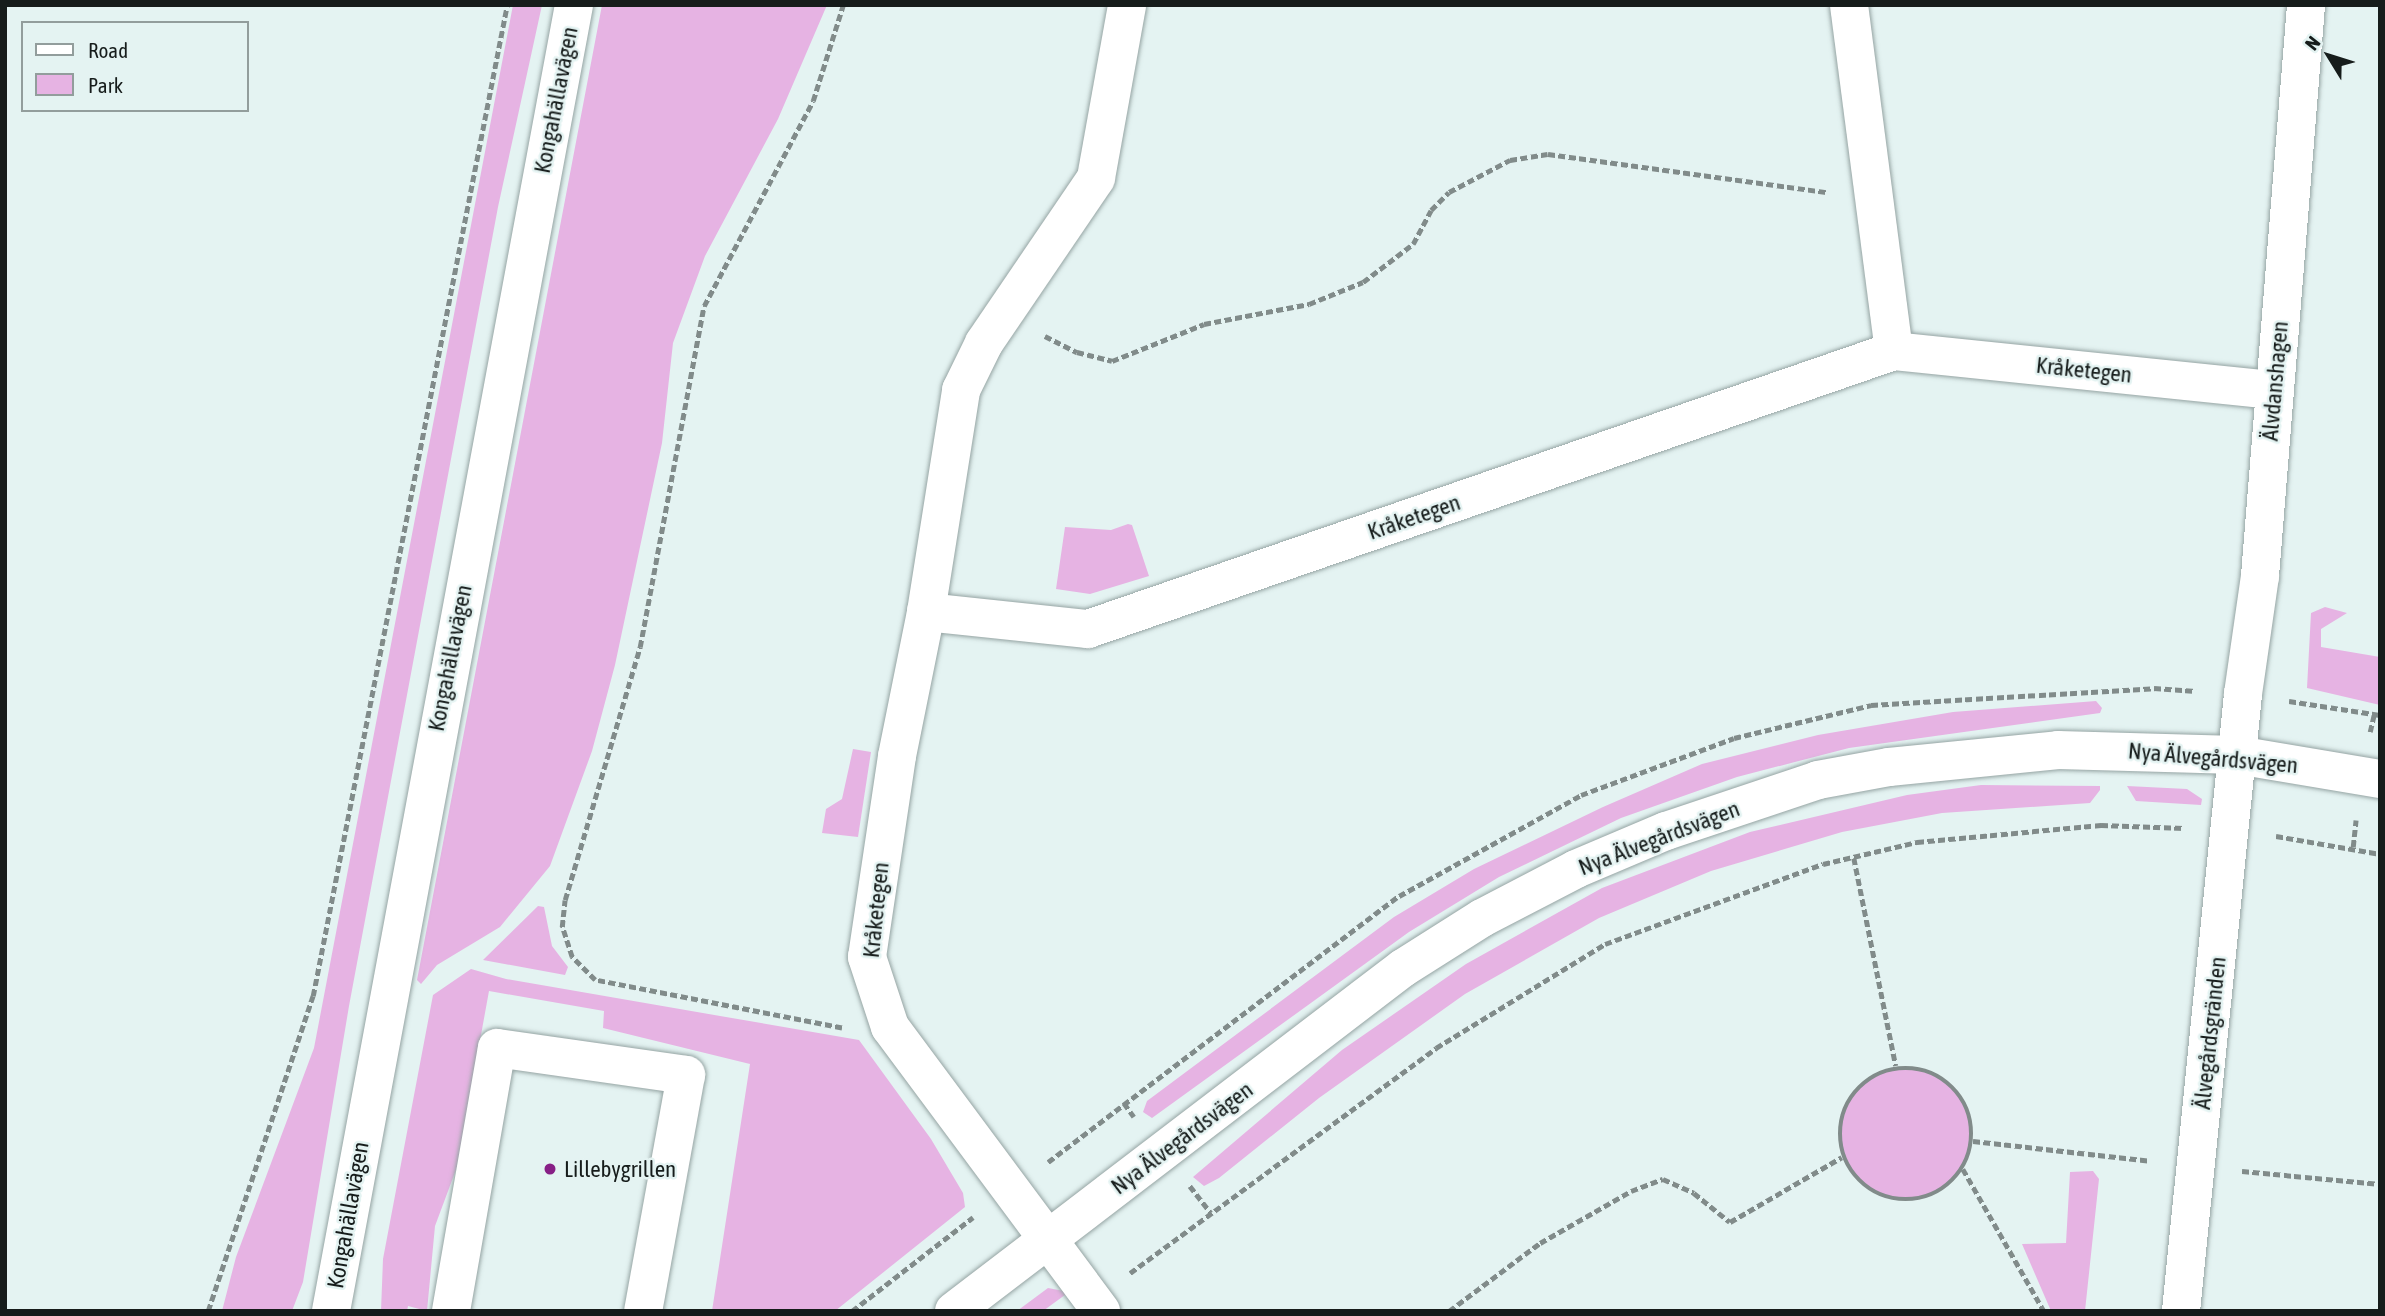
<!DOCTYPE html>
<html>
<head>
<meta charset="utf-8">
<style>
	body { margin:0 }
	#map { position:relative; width:2385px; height:1316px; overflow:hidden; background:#e4f3f2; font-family:"Asap Condensed",sans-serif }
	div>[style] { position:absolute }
	.green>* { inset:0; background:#e6b3e3 }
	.round { border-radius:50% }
	.path>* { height:4.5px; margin-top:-2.25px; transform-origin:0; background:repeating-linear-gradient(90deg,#818b8a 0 7px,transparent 0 10.5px) }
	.path>.ring { margin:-2.25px; padding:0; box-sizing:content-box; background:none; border:4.5px solid #818b8a; border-radius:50% }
	.roads { filter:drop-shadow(0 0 2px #95a4a3) drop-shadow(0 0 2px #95a4a3) }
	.minor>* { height:38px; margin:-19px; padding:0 19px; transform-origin:19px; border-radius:19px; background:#fff }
	.dots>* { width:19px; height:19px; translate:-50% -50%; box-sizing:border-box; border:4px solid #e4f3f2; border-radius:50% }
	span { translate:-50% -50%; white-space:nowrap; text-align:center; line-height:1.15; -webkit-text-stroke:5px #e4f3f2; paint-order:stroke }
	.street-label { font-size:23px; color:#161c1b }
	.poi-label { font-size:23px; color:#161c1b }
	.left { translate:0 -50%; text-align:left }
	.frame { position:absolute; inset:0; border:7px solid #161c1b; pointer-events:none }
	.legend { position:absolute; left:21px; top:21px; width:228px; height:91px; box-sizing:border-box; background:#e4f3f2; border:2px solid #929d9c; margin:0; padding:9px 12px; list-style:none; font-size:21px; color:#161c1b }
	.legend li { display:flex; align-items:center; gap:14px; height:35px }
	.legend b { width:35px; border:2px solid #929d9c }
	.north { position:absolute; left:2294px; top:21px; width:70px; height:70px; -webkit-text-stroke:5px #e4f3f2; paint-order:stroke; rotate:308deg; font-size:19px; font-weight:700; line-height:28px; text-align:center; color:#161c1b }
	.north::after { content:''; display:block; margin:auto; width:24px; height:32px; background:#161c1b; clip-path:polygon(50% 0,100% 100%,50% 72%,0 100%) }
</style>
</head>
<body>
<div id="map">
	<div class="green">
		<i style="clip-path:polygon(513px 5px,542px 5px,498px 207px,349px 1006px,303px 1282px,292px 1311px,222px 1311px,236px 1257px,314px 1048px)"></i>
		<i style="clip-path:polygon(602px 5px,827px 5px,778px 119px,705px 256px,673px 343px,662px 443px,615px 665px,592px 751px,550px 866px,500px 927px,437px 965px,421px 984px,417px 980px)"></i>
		<i style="clip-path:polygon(1128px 524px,1132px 525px,1149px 576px,1090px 594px,1056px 589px,1065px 527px,1111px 530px)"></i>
		<i style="clip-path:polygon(2325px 607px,2347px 613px,2321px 629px,2321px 647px,2380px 657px,2380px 705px,2307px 688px,2311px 613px)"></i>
		<i style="clip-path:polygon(2096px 701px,2102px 708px,2100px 713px,1849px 748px,1737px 777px,1621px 818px,1499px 877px,1409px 932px,1152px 1118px,1143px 1112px,1147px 1101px,1394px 917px,1474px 869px,1603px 807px,1702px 764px,1818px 735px,1953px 712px)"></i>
		<i style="clip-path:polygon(853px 749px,871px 752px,858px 837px,822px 833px,826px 809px,842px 799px)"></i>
		<i style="clip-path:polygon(1981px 785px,2100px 786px,2100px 790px,2090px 803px,1942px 813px,1842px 832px,1711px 871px,1599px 918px,1465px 994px,1319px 1098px,1219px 1178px,1204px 1186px,1193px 1177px,1342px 1050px,1466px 964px,1602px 888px,1750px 832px,1907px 795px)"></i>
		<i style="clip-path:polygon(2127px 786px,2187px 789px,2202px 799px,2201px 805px,2136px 801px)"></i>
		<i style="clip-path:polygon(538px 906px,544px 907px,552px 946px,568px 967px,565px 975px,483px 960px)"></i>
		<i style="clip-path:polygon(471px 969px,506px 979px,859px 1040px,931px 1139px,963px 1193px,965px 1207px,835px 1311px,712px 1311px,750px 1064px,603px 1028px,604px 1011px,489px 991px,457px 1167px,435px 1226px,427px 1311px,408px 1306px,407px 1311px,381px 1311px,383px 1259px,433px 995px)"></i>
		<i class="round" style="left:1840px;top:1068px;width:132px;height:132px"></i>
		<i style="clip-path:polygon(2093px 1171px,2099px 1179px,2085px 1311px,2051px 1311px,2022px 1244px,2066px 1243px,2070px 1172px)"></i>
		<i style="clip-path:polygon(1048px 1288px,1069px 1292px,1043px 1311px,1017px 1311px)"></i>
	</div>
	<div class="path">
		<i style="left:1045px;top:336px;width:36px;rotate:27deg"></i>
		<i style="left:1077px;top:352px;width:36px;rotate:14deg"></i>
		<i style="left:1112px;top:361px;width:99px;rotate:-21.9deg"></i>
		<i style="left:1204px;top:324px;width:107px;rotate:-10.8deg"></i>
		<i style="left:1309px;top:304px;width:58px;rotate:-22.2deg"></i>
		<i style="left:1363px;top:282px;width:63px;rotate:-37.2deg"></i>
		<i style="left:1413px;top:244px;width:38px;rotate:-62deg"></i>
		<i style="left:1431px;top:210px;width:25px;rotate:-45deg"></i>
		<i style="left:1449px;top:192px;width:69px;rotate:-27.7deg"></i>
		<i style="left:1510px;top:160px;width:38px;rotate:-9deg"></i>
		<i style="left:1548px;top:154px;width:281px;rotate:7.8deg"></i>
		<i style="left:2289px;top:701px;width:92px;rotate:8.7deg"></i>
		<i style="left:2370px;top:732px;width:18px;rotate:-77deg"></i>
		<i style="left:2276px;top:836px;width:106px;rotate:9.8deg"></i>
		<i style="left:2353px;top:847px;width:27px;rotate:-84deg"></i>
		<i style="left:1854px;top:858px;width:212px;rotate:78.6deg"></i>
		<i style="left:842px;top:1028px;width:252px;rotate:-169deg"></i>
		<i style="left:595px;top:980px;width:33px;rotate:-135deg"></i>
		<i style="left:572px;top:957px;width:32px;rotate:-108deg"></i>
		<i style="left:562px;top:927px;width:27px;rotate:-84deg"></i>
		<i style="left:565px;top:900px;width:264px;rotate:-73.5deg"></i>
		<i style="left:640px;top:647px;width:347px;rotate:-79.4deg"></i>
		<i style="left:704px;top:306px;width:232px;rotate:-62deg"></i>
		<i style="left:813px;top:101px;width:101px;rotate:-72.6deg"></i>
		<i class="ring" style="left:1840px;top:1068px;width:127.5px;height:127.5px"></i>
		<i style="left:1124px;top:1103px;width:17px;rotate:54deg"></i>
		<i style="left:1973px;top:1141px;width:178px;rotate:6.4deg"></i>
		<i style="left:1048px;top:1162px;width:440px;rotate:-37.2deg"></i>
		<i style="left:1399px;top:896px;width:208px;rotate:-29deg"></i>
		<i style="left:1581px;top:795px;width:163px;rotate:-20.4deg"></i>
		<i style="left:1734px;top:738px;width:141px;rotate:-13.5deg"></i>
		<i style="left:1871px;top:705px;width:284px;rotate:-3.4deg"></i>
		<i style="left:2154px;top:688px;width:42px;rotate:4.1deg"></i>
		<i style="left:1963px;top:1169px;width:163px;rotate:60.3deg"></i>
		<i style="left:2242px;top:1171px;width:139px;rotate:5.4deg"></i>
		<i style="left:1190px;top:1186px;width:34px;rotate:52deg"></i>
		<i style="left:1130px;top:1273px;width:380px;rotate:-36.3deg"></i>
		<i style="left:1436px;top:1048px;width:198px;rotate:-31.6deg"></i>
		<i style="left:1605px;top:944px;width:232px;rotate:-20.2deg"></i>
		<i style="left:1823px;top:864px;width:97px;rotate:-13.2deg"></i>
		<i style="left:1917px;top:842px;width:185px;rotate:-5.3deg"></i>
		<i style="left:2101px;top:825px;width:83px;rotate:2.1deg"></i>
		<i style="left:208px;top:1311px;width:332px;rotate:-71.6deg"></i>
		<i style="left:313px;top:996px;width:1010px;rotate:-78.92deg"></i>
		<i style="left:852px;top:1311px;width:153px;rotate:-37.8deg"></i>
		<i style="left:1449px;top:1311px;width:114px;rotate:-36.8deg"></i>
		<i style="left:1540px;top:1243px;width:105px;rotate:-29.7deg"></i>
		<i style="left:1631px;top:1191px;width:34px;rotate:-21deg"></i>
		<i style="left:1663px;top:1179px;width:34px;rotate:24deg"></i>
		<i style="left:1694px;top:1193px;width:46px;rotate:38.9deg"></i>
		<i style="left:1730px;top:1222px;width:129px;rotate:-30.1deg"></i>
	</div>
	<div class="roads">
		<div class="minor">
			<i style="left:1849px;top:5px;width:349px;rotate:82.6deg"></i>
			<i style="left:1894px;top:351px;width:382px;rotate:5.9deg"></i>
			<i style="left:926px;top:612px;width:163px;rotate:6deg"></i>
			<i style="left:1088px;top:629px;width:853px;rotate:-19.03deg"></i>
			<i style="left:331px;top:1311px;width:1328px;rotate:-79.46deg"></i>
			<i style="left:451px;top:1311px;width:267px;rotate:-80.1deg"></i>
			<i style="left:497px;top:1048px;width:191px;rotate:8.1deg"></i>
			<i style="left:686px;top:1075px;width:240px;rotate:100.3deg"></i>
			<i style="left:954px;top:1311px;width:565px;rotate:-37.38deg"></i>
			<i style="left:1403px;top:968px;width:93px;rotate:-32.3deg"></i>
			<i style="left:1482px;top:918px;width:106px;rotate:-27.5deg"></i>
			<i style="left:1576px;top:869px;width:98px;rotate:-22.9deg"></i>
			<i style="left:1666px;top:831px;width:160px;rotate:-18.5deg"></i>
			<i style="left:1818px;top:780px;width:72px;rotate:-10.4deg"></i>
			<i style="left:1889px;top:767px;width:170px;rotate:-5.7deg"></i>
			<i style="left:2058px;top:750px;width:179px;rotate:1.6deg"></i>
			<i style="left:2237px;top:755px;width:145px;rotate:9.5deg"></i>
			<i style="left:1101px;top:1311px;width:354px;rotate:-126.6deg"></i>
			<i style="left:890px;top:1027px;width:74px;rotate:-108.2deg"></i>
			<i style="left:867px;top:957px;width:203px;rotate:-81.5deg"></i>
			<i style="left:897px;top:756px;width:147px;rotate:-78.6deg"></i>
			<i style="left:926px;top:612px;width:225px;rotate:-81deg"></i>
			<i style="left:961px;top:390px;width:52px;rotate:-63.9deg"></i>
			<i style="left:984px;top:343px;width:199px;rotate:-55.8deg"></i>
			<i style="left:1096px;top:178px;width:176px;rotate:-79.8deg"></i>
			<i style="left:2181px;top:1311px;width:620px;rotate:-84.26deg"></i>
			<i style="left:2243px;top:694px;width:119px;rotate:-81.8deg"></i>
			<i style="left:2260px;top:576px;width:573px;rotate:-85.39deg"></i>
		</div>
	</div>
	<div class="dots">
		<i style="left:550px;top:1169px;background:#871f86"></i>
	</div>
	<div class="street-label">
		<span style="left:556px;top:100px;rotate:-79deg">Kongahällavägen</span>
		<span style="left:2084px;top:370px;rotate:6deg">Kråketegen</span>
		<span style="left:2275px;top:381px;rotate:-85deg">Älvdanshagen</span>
		<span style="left:1414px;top:517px;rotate:-19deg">Kråketegen</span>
		<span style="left:450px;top:658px;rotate:-79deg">Kongahällavägen</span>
		<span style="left:2213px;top:758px;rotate:5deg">Nya Älvegårdsvägen</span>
		<span style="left:1659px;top:838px;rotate:-21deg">Nya Älvegårdsvägen</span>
		<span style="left:876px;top:910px;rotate:-84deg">Kråketegen</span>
		<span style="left:2210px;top:1033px;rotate:-84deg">Älvegårdsgränden</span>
		<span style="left:1182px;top:1138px;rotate:-37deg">Nya Älvegårdsvägen</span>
		<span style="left:348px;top:1215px;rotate:-80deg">Kongahällavägen</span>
	</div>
	<div class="poi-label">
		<span class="left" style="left:564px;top:1169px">Lillebygrillen</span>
	</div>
	<div class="frame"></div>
	<ul class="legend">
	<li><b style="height:9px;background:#fff"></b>Road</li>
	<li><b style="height:19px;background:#e6b3e3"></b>Park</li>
	</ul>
	<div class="north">N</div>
</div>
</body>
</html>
